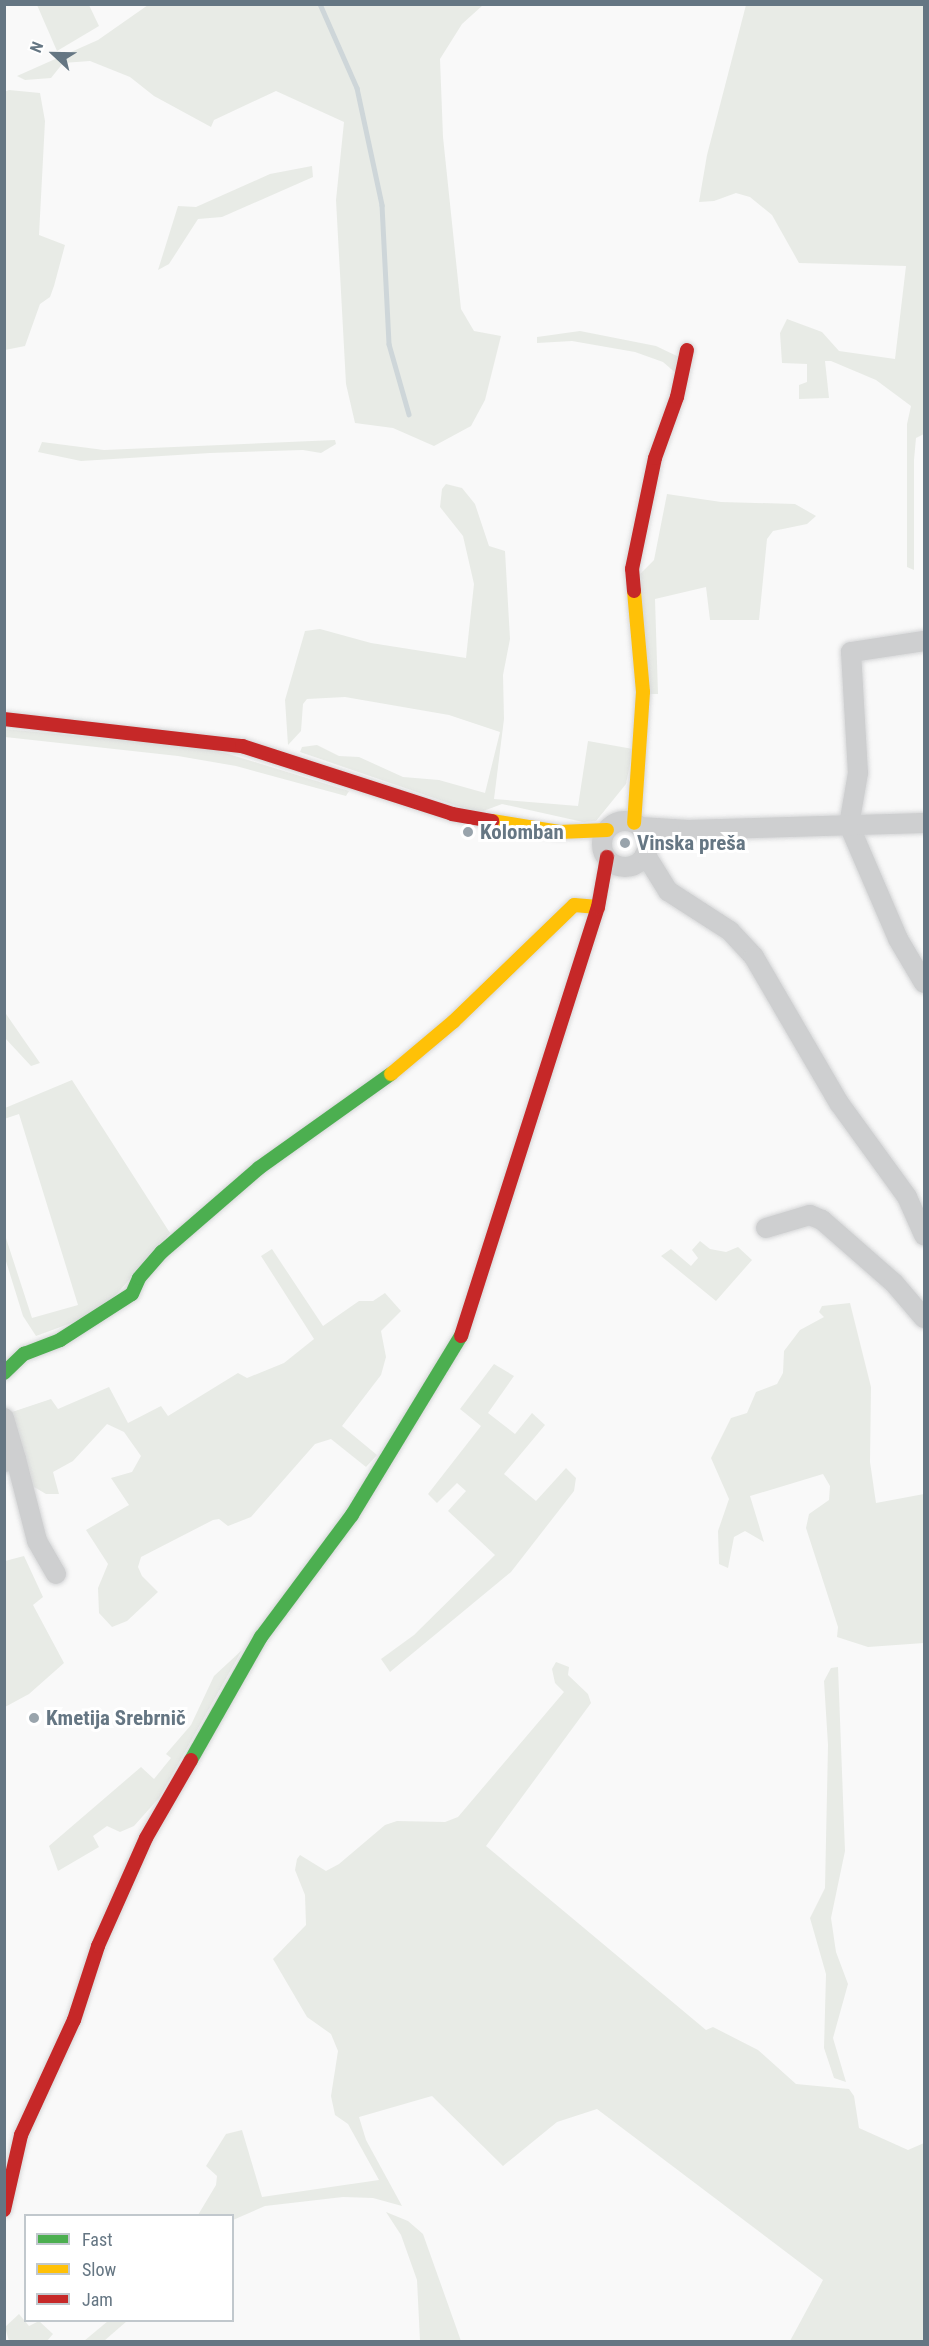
<!DOCTYPE html>
<html>
<head>
<meta charset="utf-8">
<style>
	body { margin:0 }
	#map { position:relative; width:929px; height:2346px; overflow:hidden; background:#f9f9f9; font-family:"Roboto Condensed",sans-serif }
	div>[style] { position:absolute }
	.green>* { inset:0; background:#e8ebe6 }
	.stream>* { height:4.5px; margin:-2.25px; padding:0 2.25px; transform-origin:2.25px; border-radius:2.25px; background:#ced6d9 }
	.roads { filter:drop-shadow(0 0 2px #d5d6d7) drop-shadow(0 0 2px #d5d6d7) }
	.street>* { height:20px; margin:-10px; padding:0 10px; transform-origin:10px; border-radius:10px; background:#cecfd0 }
	.street>.ring { margin:-10px; padding:0; box-sizing:content-box; background:none; border:20px solid #cecfd0; border-radius:50% }
	.fast>* { height:14px; margin:-7px; padding:0 7px; transform-origin:7px; border-radius:7px; background:#4caf50 }
	.slow>* { height:14px; margin:-7px; padding:0 7px; transform-origin:7px; border-radius:7px; background:#ffc107 }
	.jam>* { height:14px; margin:-7px; padding:0 7px; transform-origin:7px; border-radius:7px; background:#c62828 }
	.dots>* { width:16px; height:16px; translate:-50% -50%; box-sizing:border-box; border:3px solid #fff; border-radius:50% }
	span { translate:-50% -50%; white-space:nowrap; text-align:center; line-height:1.15; -webkit-text-stroke:6px #fff; paint-order:stroke }
	.poi-label { font-size:21px; color:#657683; font-weight:700 }
	.left { translate:0 -50%; text-align:left }
	.frame { position:absolute; inset:0; border:6px solid #657683; pointer-events:none }
	.legend { position:absolute; left:24px; top:2214px; width:210px; height:108px; box-sizing:border-box; background:#fff; border:2px solid #c1c8cd; margin:0; padding:8px 10px; list-style:none; font-size:18px; color:#657683 }
	.legend li { display:flex; align-items:center; gap:12px; height:30px }
	.legend b { width:30px; border:2px solid #c1c8cd }
	.north { position:absolute; left:24px; top:24px; width:60px; height:60px; -webkit-text-stroke:4px #fff; paint-order:stroke; rotate:292deg; font-size:16px; font-weight:700; line-height:24px; text-align:center; color:#657683 }
	.north::after { content:''; display:block; margin:auto; width:21px; height:27px; background:#657683; clip-path:polygon(50% 0,100% 100%,50% 72%,0 100%) }
</style>
</head>
<body>
<div id="map">
	<div class="green">
		<i style="clip-path:polygon(37px 5px,89px 5px,99px 26px,57px 51px)"></i>
		<i style="clip-path:polygon(148px 5px,483px 5px,462px 24px,440px 59px,443px 137px,461px 309px,474px 331px,501px 336px,485px 400px,471px 426px,434px 446px,393px 428px,355px 423px,346px 384px,336px 200px,344px 122px,276px 91px,214px 120px,211px 127px,154px 96px,130px 77px,90px 61px,63px 63px,51px 78px,25px 80px,17px 76px,98px 40px)"></i>
		<i style="clip-path:polygon(746px 5px,924px 5px,924px 434px,916px 438px,914px 460px,914px 570px,907px 567px,907px 424px,911px 406px,876px 380px,831px 361px,825px 361px,829px 398px,799px 399px,799px 385px,807px 382px,807px 364px,782px 363px,780px 333px,787px 319px,822px 332px,839px 351px,895px 359px,906px 266px,799px 263px,772px 215px,750px 197px,736px 193px,714px 201px,699px 202px,707px 155px)"></i>
		<i style="clip-path:polygon(9px 90px,40px 93px,45px 121px,39px 235px,65px 245px,54px 286px,50px 297px,40px 304px,25px 346px,5px 350px,4px 92px)"></i>
		<i style="clip-path:polygon(312px 166px,313px 177px,222px 217px,198px 219px,169px 264px,158px 270px,178px 206px,196px 207px,270px 174px)"></i>
		<i style="clip-path:polygon(580px 331px,656px 346px,681px 358px,677px 374px,663px 362px,635px 352px,572px 341px,537px 343px,537px 337px)"></i>
		<i style="clip-path:polygon(335px 440px,336px 444px,321px 453px,303px 450px,210px 453px,81px 461px,38px 452px,42px 442px,104px 450px)"></i>
		<i style="clip-path:polygon(446px 484px,462px 488px,475px 504px,489px 546px,505px 551px,510px 639px,503px 675px,504px 719px,494px 799px,578px 806px,588px 741px,633px 749px,626px 784px,596px 821px,583px 822px,502px 804px,478px 813px,300px 752px,302px 747px,317px 745px,339px 756px,359px 757px,403px 777px,439px 780px,485px 793px,500px 732px,449px 715px,345px 697px,307px 699px,303px 704px,301px 731px,288px 745px,285px 700px,305px 631px,320px 629px,371px 643px,466px 658px,474px 584px,463px 536px,440px 507px,442px 489px)"></i>
		<i style="clip-path:polygon(667px 494px,721px 502px,795px 504px,816px 516px,807px 524px,773px 531px,767px 539px,759px 620px,710px 620px,706px 587px,655px 599px,658px 694px,648px 694px,640px 574px,654px 560px)"></i>
		<i style="clip-path:polygon(4px 729px,209px 748px,349px 791px,346px 796px,236px 766px,178px 756px,5px 737px)"></i>
		<i style="clip-path:polygon(4px 1011px,24px 1040px,40px 1063px,31px 1066px,5px 1038px)"></i>
		<i style="clip-path:polygon(72px 1080px,170px 1233px,115px 1296px,85px 1318px,36px 1336px,23px 1316px,5px 1258px,4px 1232px,32px 1318px,78px 1305px,19px 1114px,4px 1119px,5px 1108px)"></i>
		<i style="clip-path:polygon(700px 1241px,710px 1249px,726px 1252px,738px 1247px,752px 1260px,716px 1301px,661px 1256px,671px 1249px,691px 1266px,698px 1258px,692px 1250px)"></i>
		<i style="clip-path:polygon(272px 1249px,323px 1326px,359px 1301px,373px 1301px,385px 1293px,401px 1311px,381px 1331px,386px 1357px,381px 1375px,342px 1426px,377px 1455px,366px 1467px,331px 1439px,315px 1444px,251px 1517px,228px 1526px,219px 1519px,213px 1520px,141px 1557px,138px 1567px,142px 1576px,158px 1592px,127px 1621px,112px 1627px,99px 1613px,98px 1588px,108px 1564px,86px 1530px,129px 1505px,111px 1478px,132px 1472px,141px 1456px,124px 1432px,107px 1424px,73px 1461px,53px 1472px,59px 1494px,46px 1494px,29px 1484px,12px 1412px,51px 1399px,58px 1409px,109px 1387px,128px 1423px,161px 1406px,168px 1416px,238px 1373px,247px 1378px,284px 1363px,314px 1339px,261px 1256px)"></i>
		<i style="clip-path:polygon(850px 1303px,871px 1387px,870px 1462px,876px 1503px,924px 1494px,924px 1643px,868px 1647px,837px 1637px,838px 1627px,806px 1528px,809px 1514px,829px 1500px,830px 1486px,823px 1474px,750px 1496px,764px 1542px,745px 1531px,734px 1537px,728px 1568px,719px 1564px,718px 1531px,729px 1499px,711px 1458px,731px 1418px,747px 1413px,756px 1392px,777px 1384px,783px 1373px,784px 1351px,800px 1330px,824px 1317px,819px 1312px,822px 1306px)"></i>
		<i style="clip-path:polygon(494px 1364px,514px 1376px,488px 1413px,515px 1434px,532px 1413px,545px 1425px,504px 1474px,536px 1501px,566px 1468px,576px 1478px,574px 1491px,511px 1572px,390px 1672px,381px 1659px,414px 1635px,495px 1555px,448px 1511px,466px 1491px,457px 1483px,437px 1503px,428px 1494px,481px 1426px,460px 1409px)"></i>
		<i style="clip-path:polygon(24px 1556px,43px 1597px,33px 1605px,64px 1663px,29px 1694px,5px 1707px,5px 1561px)"></i>
		<i style="clip-path:polygon(242px 1650px,159px 1798px,134px 1826px,120px 1832px,107px 1826px,93px 1836px,99px 1847px,58px 1871px,49px 1846px,141px 1767px,154px 1779px,171px 1758px,166px 1754px,191px 1725px,214px 1676px)"></i>
		<i style="clip-path:polygon(556px 1662px,569px 1667px,568px 1675px,588px 1694px,591px 1703px,486px 1846px,706px 2030px,713px 2027px,758px 2050px,796px 2084px,849px 2089px,854px 2096px,859px 2128px,908px 2150px,924px 2143px,924px 2341px,790px 2341px,823px 2280px,597px 2109px,557px 2122px,503px 2166px,432px 2096px,359px 2117px,366px 2140px,402px 2206px,373px 2198px,343px 2197px,265px 2206px,233px 2220px,232px 2216px,198px 2215px,216px 2185px,217px 2176px,206px 2166px,226px 2134px,242px 2130px,262px 2197px,379px 2180px,348px 2124px,335px 2115px,331px 2096px,338px 2051px,331px 2034px,307px 2017px,273px 1959px,306px 1925px,305px 1895px,295px 1870px,297px 1859px,300px 1855px,326px 1871px,339px 1864px,385px 1825px,397px 1821px,445px 1822px,458px 1817px,564px 1692px,555px 1683px,552px 1669px)"></i>
		<i style="clip-path:polygon(838px 1667px,845px 1851px,831px 1918px,836px 1952px,848px 1984px,833px 2038px,846px 2082px,834px 2078px,824px 2048px,826px 1974px,810px 1918px,825px 1888px,828px 1745px,824px 1681px,831px 1668px)"></i>
		<i style="clip-path:polygon(386px 2212px,408px 2221px,423px 2234px,461px 2341px,420px 2341px,417px 2280px,401px 2235px)"></i>
		<i style="clip-path:polygon(19px 2314px,29px 2326px,39px 2321px,53px 2334px,47px 2341px,9px 2341px,5px 2327px)"></i>
		<i style="clip-path:polygon(108px 2321px,127px 2321px,104px 2341px,84px 2341px)"></i>
	</div>
	<div class="stream">
		<i style="left:320px;top:4px;width:92px;rotate:66.2deg"></i>
		<i style="left:357px;top:88px;width:120px;rotate:77.9deg"></i>
		<i style="left:382px;top:205px;width:139px;rotate:87.1deg"></i>
		<i style="left:389px;top:344px;width:73px;rotate:74.1deg"></i>
	</div>
	<div class="roads">
		<div class="street">
			<i style="left:924px;top:641px;width:74px;rotate:171.4deg"></i>
			<i style="left:851px;top:652px;width:121px;rotate:86.7deg"></i>
			<i style="left:858px;top:773px;width:53px;rotate:99.8deg"></i>
			<i style="left:849px;top:825px;width:124px;rotate:66.7deg"></i>
			<i style="left:898px;top:939px;width:51px;rotate:59.4deg"></i>
			<i class="ring" style="left:602px;top:821px;width:26px;height:26px"></i>
			<i style="left:640px;top:827px;width:48px;rotate:3.6deg"></i>
			<i style="left:688px;top:830px;width:236px;rotate:-1.7deg"></i>
			<i style="left:645px;top:854px;width:44px;rotate:58.1deg"></i>
			<i style="left:668px;top:891px;width:74px;rotate:32.8deg"></i>
			<i style="left:730px;top:931px;width:35px;rotate:47deg"></i>
			<i style="left:754px;top:957px;width:169px;rotate:59.8deg"></i>
			<i style="left:839px;top:1103px;width:116px;rotate:54.1deg"></i>
			<i style="left:907px;top:1197px;width:42px;rotate:65.9deg"></i>
			<i style="left:766px;top:1228px;width:46px;rotate:-16.5deg"></i>
			<i style="left:810px;top:1215px;width:13px;rotate:23deg"></i>
			<i style="left:822px;top:1220px;width:96px;rotate:41.2deg"></i>
			<i style="left:894px;top:1283px;width:46px;rotate:49.4deg"></i>
			<i style="left:4px;top:1418px;width:43px;rotate:73.7deg"></i>
			<i style="left:16px;top:1459px;width:11px;rotate:165deg"></i>
			<i style="left:16px;top:1459px;width:85px;rotate:75.6deg"></i>
			<i style="left:37px;top:1541px;width:38px;rotate:60deg"></i>
		</div>
		<div class="fast">
			<i style="left:4px;top:1373px;width:28px;rotate:-44deg"></i>
			<i style="left:24px;top:1354px;width:39px;rotate:-21deg"></i>
			<i style="left:60px;top:1340px;width:85px;rotate:-32.6deg"></i>
			<i style="left:132px;top:1294px;width:17px;rotate:-66deg"></i>
			<i style="left:139px;top:1278px;width:35px;rotate:-49deg"></i>
			<i style="left:162px;top:1252px;width:128px;rotate:-40.9deg"></i>
			<i style="left:259px;top:1168px;width:162px;rotate:-35.5deg"></i>
			<i style="left:191px;top:1760px;width:142px;rotate:-60.4deg"></i>
			<i style="left:261px;top:1637px;width:152px;rotate:-53.3deg"></i>
			<i style="left:352px;top:1515px;width:210px;rotate:-58.7deg"></i>
		</div>
		<div class="slow">
			<i style="left:634px;top:591px;width:101px;rotate:84.9deg"></i>
			<i style="left:643px;top:692px;width:131px;rotate:93.9deg"></i>
			<i style="left:492px;top:821px;width:68px;rotate:9.3deg"></i>
			<i style="left:559px;top:832px;width:48px;rotate:-2.4deg"></i>
			<i style="left:391px;top:1074px;width:81px;rotate:-40deg"></i>
			<i style="left:453px;top:1022px;width:168px;rotate:-44deg"></i>
			<i style="left:574px;top:905px;width:24px;rotate:5deg"></i>
		</div>
		<div class="jam">
			<i style="left:634px;top:591px;width:22px;rotate:-95deg"></i>
			<i style="left:632px;top:569px;width:113px;rotate:-78.3deg"></i>
			<i style="left:655px;top:458px;width:65px;rotate:-70.2deg"></i>
			<i style="left:677px;top:397px;width:48px;rotate:-78deg"></i>
			<i style="left:4px;top:719px;width:240px;rotate:6.5deg"></i>
			<i style="left:242px;top:746px;width:221px;rotate:17.9deg"></i>
			<i style="left:452px;top:814px;width:41px;rotate:9.9deg"></i>
			<i style="left:461px;top:1336px;width:450px;rotate:-72.3deg"></i>
			<i style="left:598px;top:907px;width:51px;rotate:-79.8deg"></i>
			<i style="left:4px;top:2210px;width:77px;rotate:-77.2deg"></i>
			<i style="left:21px;top:2135px;width:127px;rotate:-65.3deg"></i>
			<i style="left:74px;top:2020px;width:78px;rotate:-72deg"></i>
			<i style="left:98px;top:1946px;width:118px;rotate:-66deg"></i>
			<i style="left:146px;top:1838px;width:90px;rotate:-60deg"></i>
		</div>
	</div>
	<div class="dots">
		<i style="left:468px;top:832px;background:#99a4ac"></i>
		<i style="left:625px;top:843px;background:#99a4ac"></i>
		<i style="left:34px;top:1718px;background:#99a4ac"></i>
	</div>
	<div class="poi-label">
		<span class="left" style="left:480px;top:832px">Kolomban</span>
		<span class="left" style="left:637px;top:843px">Vinska preša</span>
		<span class="left" style="left:46px;top:1718px">Kmetija Srebrnič</span>
	</div>
	<div class="frame"></div>
	<ul class="legend">
	<li><b style="height:8px;background:#4caf50"></b>Fast</li>
	<li><b style="height:8px;background:#ffc107"></b>Slow</li>
	<li><b style="height:8px;background:#c62828"></b>Jam</li>
	</ul>
	<div class="north">N</div>
</div>
</body>
</html>
